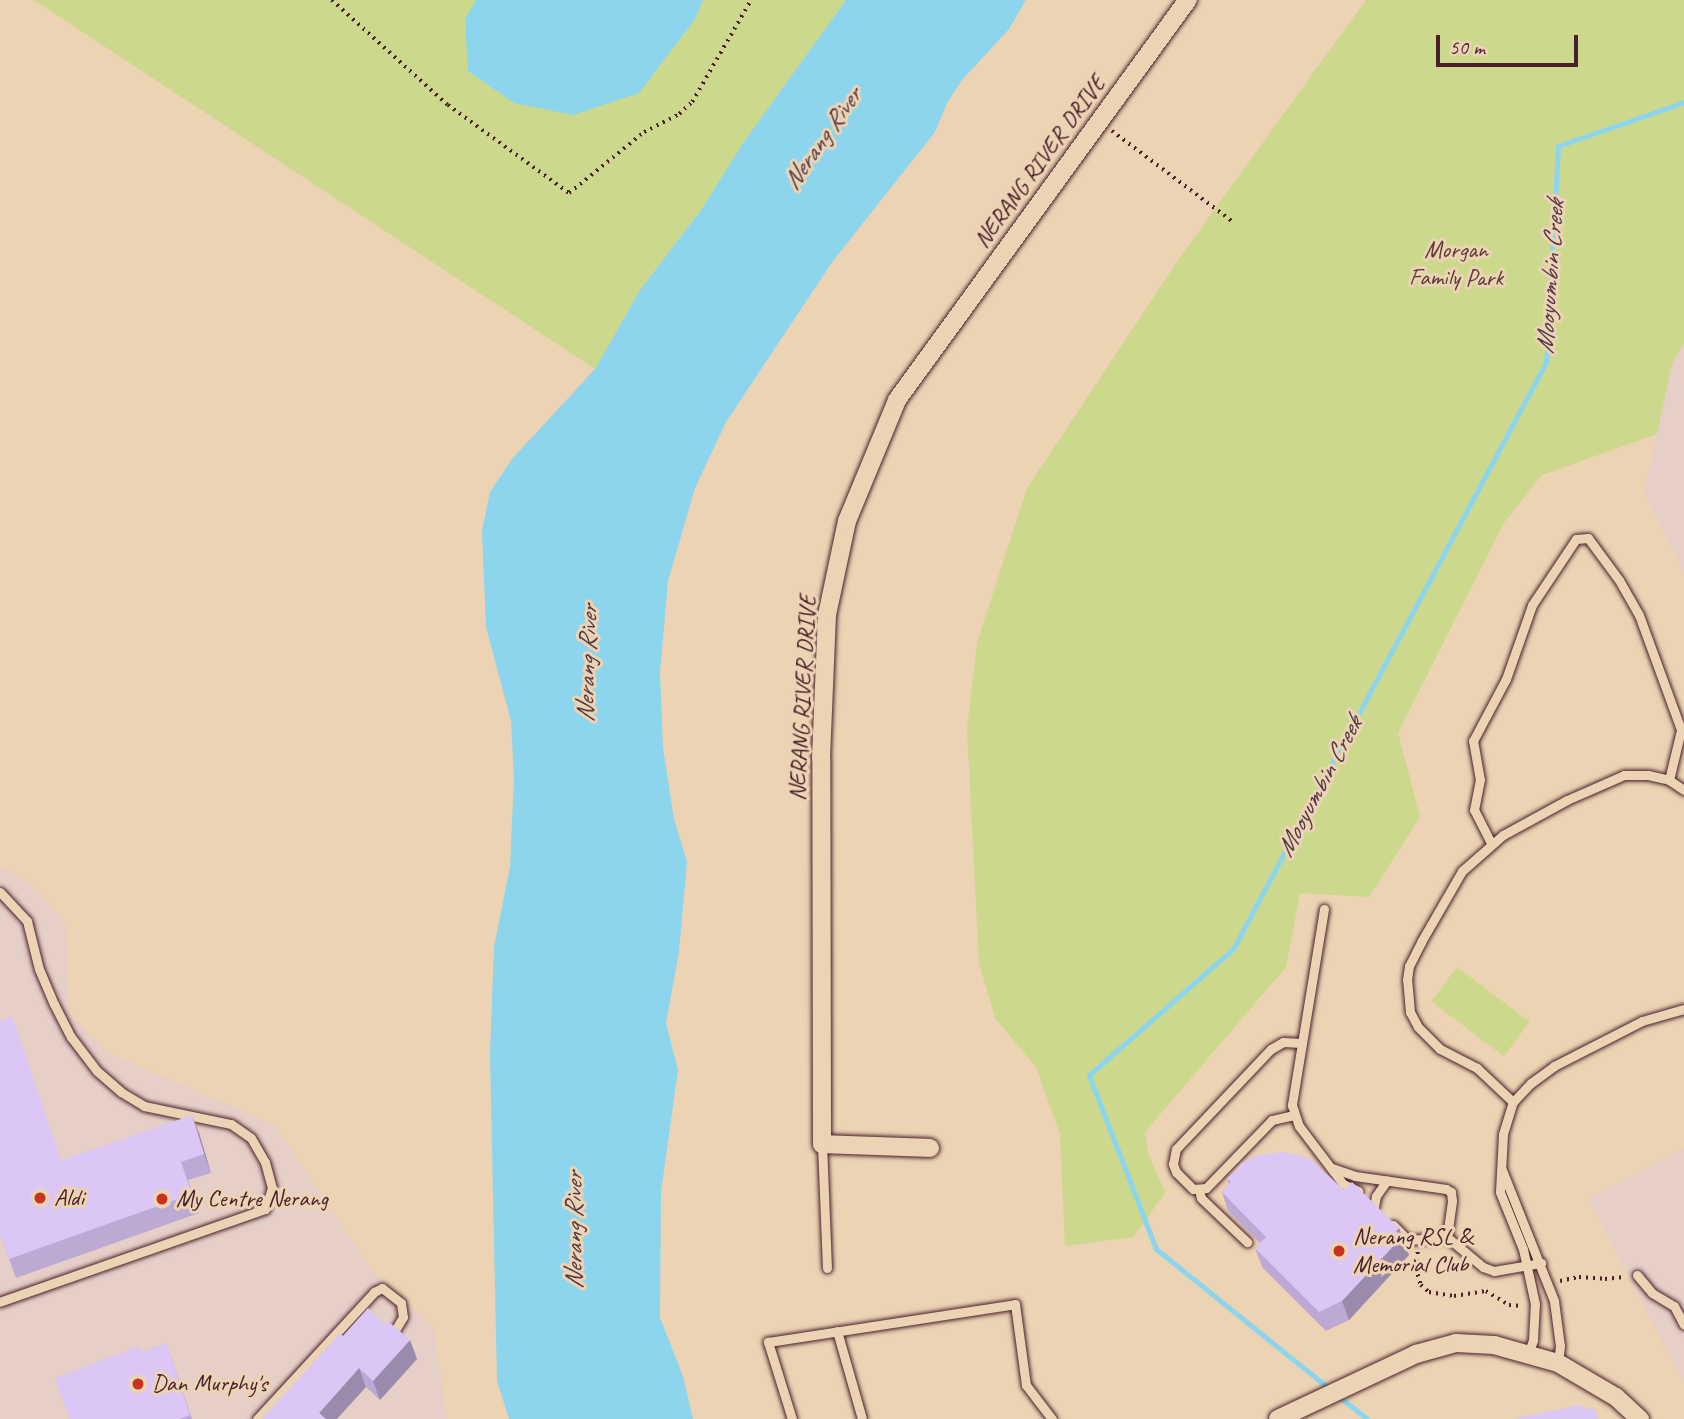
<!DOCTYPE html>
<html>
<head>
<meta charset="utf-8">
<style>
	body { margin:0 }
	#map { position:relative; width:1684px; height:1419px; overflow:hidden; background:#ebd3b3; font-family:Caveat,sans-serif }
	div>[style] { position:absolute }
	.built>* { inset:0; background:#e6cfc7 }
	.green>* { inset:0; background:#ccd88b; transform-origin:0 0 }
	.water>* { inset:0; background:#8cd5ed }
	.stream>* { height:5px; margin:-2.5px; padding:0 2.5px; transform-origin:2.5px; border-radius:2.5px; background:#8cd5ed }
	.path>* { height:3.5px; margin-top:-1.75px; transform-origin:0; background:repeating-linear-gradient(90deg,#4a1f2b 0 2px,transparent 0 7px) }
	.roads { filter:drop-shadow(0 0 2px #4a1f2b) drop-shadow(0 0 2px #4a1f2b) }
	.service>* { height:9px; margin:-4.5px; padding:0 4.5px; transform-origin:4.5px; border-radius:4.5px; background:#ebd3b3 }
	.minor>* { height:18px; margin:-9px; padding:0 9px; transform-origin:9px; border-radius:9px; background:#ebd3b3 }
	.wall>* { inset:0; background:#bdaad4 }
	.shaded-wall>* { inset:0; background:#9a8bac }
	.building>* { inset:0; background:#dcc6f6 }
	.dots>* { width:19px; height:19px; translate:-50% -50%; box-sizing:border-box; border:4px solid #ebd3b3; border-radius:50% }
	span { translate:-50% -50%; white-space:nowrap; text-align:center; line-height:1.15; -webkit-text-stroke:6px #ebd3b3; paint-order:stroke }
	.street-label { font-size:24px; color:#4a1f2b }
	.park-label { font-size:24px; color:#5e3b39 }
	.poi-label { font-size:24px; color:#4a1f2b }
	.left { translate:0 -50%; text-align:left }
	.water-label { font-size:26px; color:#543a48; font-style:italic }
	.scale { position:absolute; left:1436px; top:35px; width:142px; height:32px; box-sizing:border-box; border:4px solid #4a1f2b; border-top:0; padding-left:9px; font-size:21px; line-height:24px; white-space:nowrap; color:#4a1f2b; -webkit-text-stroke:5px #ebd3b3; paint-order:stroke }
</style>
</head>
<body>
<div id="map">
	<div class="built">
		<i style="clip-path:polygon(1684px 343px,1684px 571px,1644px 493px,1672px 364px)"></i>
		<i style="clip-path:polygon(0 867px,29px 882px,66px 924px,70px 1014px,109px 1053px,275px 1125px,373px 1272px,434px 1328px,447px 1419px,0 1419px)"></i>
		<i style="clip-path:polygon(1684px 1149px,1684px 1383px,1588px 1199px)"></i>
	</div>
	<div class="green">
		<i style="clip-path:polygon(34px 0,846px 0,743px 143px,701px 210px,640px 290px,595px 369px)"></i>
		<i style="clip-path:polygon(1366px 0,1684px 0,1684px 343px,1672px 364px,1657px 434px,1542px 475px,1503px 524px,1398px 733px,1420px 817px,1369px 897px,1300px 893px,1286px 967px,1145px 1132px,1148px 1152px,1165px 1193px,1133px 1237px,1065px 1246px,1060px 1134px,1036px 1067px,995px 1018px,979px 963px,967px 729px,977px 643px,1027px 488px,1181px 256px)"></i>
		<i style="left:1457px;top:967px;width:91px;height:43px;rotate:37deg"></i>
	</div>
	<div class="water">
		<i style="clip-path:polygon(476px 0,703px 0,695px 19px,639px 93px,573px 115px,514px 103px,468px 71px,465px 19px)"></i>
		<i style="clip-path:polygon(846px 0,1026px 0,1009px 29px,962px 80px,947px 103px,935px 132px,833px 261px,726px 422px,695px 488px,668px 581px,660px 672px,663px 748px,674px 819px,687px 862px,679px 952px,666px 1023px,678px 1070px,661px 1192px,660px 1318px,683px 1376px,693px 1419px,509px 1419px,497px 1381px,490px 1054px,494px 947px,510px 867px,514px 778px,511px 721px,486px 627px,482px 531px,490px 492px,512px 459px,595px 369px,640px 290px,701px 210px,743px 143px)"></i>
	</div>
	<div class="stream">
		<i style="left:1331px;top:1390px;width:225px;rotate:-141.1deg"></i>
		<i style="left:1156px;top:1249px;width:186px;rotate:-111.1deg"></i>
		<i style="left:1089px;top:1075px;width:191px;rotate:-41.2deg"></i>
		<i style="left:1233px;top:949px;width:665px;rotate:-61.93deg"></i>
		<i style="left:1546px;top:362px;width:216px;rotate:-86.8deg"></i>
		<i style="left:1558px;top:146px;width:133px;rotate:-19.2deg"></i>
		<i style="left:1338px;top:1396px;width:37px;rotate:38deg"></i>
	</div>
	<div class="path">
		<i style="left:332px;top:0;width:156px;rotate:42.2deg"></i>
		<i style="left:448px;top:105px;width:150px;rotate:36deg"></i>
		<i style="left:569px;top:193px;width:97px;rotate:-39.1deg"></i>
		<i style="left:644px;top:132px;width:39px;rotate:-27deg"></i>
		<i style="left:679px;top:114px;width:18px;rotate:-43deg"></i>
		<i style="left:692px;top:102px;width:118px;rotate:-60deg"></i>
		<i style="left:1112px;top:131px;width:151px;rotate:36.9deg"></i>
		<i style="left:1418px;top:1252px;width:16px;rotate:97deg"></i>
		<i style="left:1416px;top:1268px;width:18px;rotate:74deg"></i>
		<i style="left:1421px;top:1285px;width:11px;rotate:41deg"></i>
		<i style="left:1429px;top:1292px;width:25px;rotate:9deg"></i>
		<i style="left:1454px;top:1296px;width:32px;rotate:-9deg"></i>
		<i style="left:1486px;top:1291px;width:27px;rotate:31deg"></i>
		<i style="left:1509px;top:1305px;width:14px;rotate:4deg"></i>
		<i style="left:1560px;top:1281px;width:19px;rotate:-12deg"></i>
		<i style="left:1579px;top:1277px;width:26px;rotate:4deg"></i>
		<i style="left:1605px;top:1279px;width:19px;rotate:-6deg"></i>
	</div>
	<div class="roads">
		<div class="service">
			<i style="left:1491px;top:843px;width:37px;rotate:-117deg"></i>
			<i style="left:1474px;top:810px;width:31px;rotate:-79deg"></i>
			<i style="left:1480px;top:780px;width:40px;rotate:-100deg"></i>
			<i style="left:1473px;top:741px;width:70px;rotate:-62deg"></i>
			<i style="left:1506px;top:679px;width:78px;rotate:-70.6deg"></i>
			<i style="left:1532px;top:605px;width:79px;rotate:-56.3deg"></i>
			<i style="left:1576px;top:539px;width:12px;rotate:-5deg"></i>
			<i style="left:1588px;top:538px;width:52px;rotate:53.6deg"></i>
			<i style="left:1619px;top:580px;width:40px;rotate:60.3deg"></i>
			<i style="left:1639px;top:615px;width:122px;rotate:69.9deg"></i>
			<i style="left:1681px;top:730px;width:51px;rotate:103.5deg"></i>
			<i style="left:0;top:892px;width:40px;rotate:47deg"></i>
			<i style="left:27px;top:921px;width:49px;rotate:76deg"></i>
			<i style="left:39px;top:969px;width:38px;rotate:67deg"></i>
			<i style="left:54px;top:1004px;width:37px;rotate:63deg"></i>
			<i style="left:71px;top:1037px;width:43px;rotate:52.6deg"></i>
			<i style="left:97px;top:1071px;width:32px;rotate:41deg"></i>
			<i style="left:121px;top:1092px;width:27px;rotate:31deg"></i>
			<i style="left:144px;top:1106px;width:89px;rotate:11.7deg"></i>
			<i style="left:231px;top:1124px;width:24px;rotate:35deg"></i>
			<i style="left:251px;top:1138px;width:28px;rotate:60deg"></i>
			<i style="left:265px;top:1162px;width:27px;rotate:75deg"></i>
			<i style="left:272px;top:1188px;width:22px;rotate:108deg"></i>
			<i style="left:265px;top:1209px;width:281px;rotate:160.7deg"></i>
			<i style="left:1324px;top:909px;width:199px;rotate:99.3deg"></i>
			<i style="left:1292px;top:1105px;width:22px;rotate:72deg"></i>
			<i style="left:1299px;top:1126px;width:73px;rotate:52.8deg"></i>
			<i style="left:1343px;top:1184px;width:17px;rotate:25deg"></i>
			<i style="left:1513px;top:1102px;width:50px;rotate:-136.6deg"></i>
			<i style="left:1477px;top:1068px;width:42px;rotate:-152.8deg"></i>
			<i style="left:1440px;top:1049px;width:31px;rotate:-135deg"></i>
			<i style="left:1418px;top:1027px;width:17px;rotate:-118deg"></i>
			<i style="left:1410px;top:1012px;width:32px;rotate:-95deg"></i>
			<i style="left:1407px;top:980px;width:14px;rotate:-82deg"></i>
			<i style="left:1409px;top:966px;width:27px;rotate:-63deg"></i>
			<i style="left:1421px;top:942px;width:82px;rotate:-60deg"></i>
			<i style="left:1462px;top:871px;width:55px;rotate:-41.3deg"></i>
			<i style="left:1503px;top:835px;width:73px;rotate:-28.7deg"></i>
			<i style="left:1567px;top:800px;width:62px;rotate:-23.7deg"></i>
			<i style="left:1624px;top:775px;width:24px"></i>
			<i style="left:1648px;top:775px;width:22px;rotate:13deg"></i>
			<i style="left:1669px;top:780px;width:18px;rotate:34deg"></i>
			<i style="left:1294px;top:1115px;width:23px;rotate:167deg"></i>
			<i style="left:1272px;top:1120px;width:95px;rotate:134.1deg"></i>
			<i style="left:1206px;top:1188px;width:13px;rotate:176deg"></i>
			<i style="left:1193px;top:1189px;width:24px;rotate:-135deg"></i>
			<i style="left:1176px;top:1172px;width:9px;rotate:-111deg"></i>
			<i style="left:1173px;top:1164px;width:15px;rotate:-79deg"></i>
			<i style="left:1176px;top:1149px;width:138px;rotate:-46.5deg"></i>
			<i style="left:1271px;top:1049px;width:14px;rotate:-30deg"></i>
			<i style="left:1283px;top:1042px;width:19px;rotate:3deg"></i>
			<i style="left:822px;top:1144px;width:124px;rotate:87.7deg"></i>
			<i style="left:1332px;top:1168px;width:24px;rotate:19deg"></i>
			<i style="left:1355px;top:1176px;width:92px;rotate:8.1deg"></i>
			<i style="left:1446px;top:1189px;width:6px;rotate:31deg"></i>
			<i style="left:1451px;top:1192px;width:9px;rotate:84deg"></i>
			<i style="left:1452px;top:1201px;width:36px;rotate:98deg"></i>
			<i style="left:1502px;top:1170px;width:141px;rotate:68.3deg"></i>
			<i style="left:1554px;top:1301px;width:45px;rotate:82.4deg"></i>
			<i style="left:1560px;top:1346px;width:17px;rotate:97deg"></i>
			<i style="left:1199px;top:1190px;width:8px;rotate:76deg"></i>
			<i style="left:1201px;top:1198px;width:64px;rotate:43.7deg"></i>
			<i style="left:1374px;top:1207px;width:11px;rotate:-80deg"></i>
			<i style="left:1376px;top:1196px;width:19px;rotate:-55deg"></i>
			<i style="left:1393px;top:1225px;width:21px;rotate:45deg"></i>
			<i style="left:1408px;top:1240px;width:39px;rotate:-4deg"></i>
			<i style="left:1447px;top:1237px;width:47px;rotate:39.8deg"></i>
			<i style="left:1483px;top:1267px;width:12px;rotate:20deg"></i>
			<i style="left:1494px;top:1271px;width:48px;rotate:-9.7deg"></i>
			<i style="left:1637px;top:1275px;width:23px;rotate:50deg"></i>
			<i style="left:1652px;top:1293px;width:26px;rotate:31deg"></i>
			<i style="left:1674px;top:1306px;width:21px;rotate:62deg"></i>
			<i style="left:837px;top:1331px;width:91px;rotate:74.1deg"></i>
			<i style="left:1528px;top:1354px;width:15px;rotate:-70deg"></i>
			<i style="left:1533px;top:1340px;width:36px;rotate:-87deg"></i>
			<i style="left:1535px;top:1304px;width:56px;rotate:-102.3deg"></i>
			<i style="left:1523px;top:1249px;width:61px;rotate:-112deg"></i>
			<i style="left:1500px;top:1192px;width:58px;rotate:-87deg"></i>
			<i style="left:1503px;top:1134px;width:34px;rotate:-73deg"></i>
			<i style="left:1513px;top:1102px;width:26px;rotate:-47deg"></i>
			<i style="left:1531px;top:1083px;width:29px;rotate:-36deg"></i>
			<i style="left:1554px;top:1066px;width:99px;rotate:-27.1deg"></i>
			<i style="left:1642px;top:1021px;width:44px;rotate:-15.9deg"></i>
			<i style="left:257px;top:1419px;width:173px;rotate:-47.3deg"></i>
			<i style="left:374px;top:1292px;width:9px;rotate:-27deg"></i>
			<i style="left:382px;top:1288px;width:24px;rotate:38deg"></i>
			<i style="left:401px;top:1303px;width:14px;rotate:82deg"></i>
			<i style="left:403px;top:1317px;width:21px;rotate:121deg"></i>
			<i style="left:792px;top:1419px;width:81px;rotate:-107.3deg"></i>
			<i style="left:768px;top:1342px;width:250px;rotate:-8.7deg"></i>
			<i style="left:1015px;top:1304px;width:82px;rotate:82.3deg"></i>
			<i style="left:1026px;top:1385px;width:43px;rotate:52.6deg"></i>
		</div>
		<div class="minor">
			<i style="left:930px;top:1148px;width:108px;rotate:-177.9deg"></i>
			<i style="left:822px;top:1144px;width:386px;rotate:-90.1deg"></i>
			<i style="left:821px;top:758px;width:143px;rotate:-87.6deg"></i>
			<i style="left:827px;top:615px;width:96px;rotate:-78deg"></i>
			<i style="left:847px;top:521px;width:131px;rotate:-67.5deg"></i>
			<i style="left:897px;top:400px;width:495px;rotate:-54deg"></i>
			<i style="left:1278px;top:1419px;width:153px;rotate:-25.2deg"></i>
			<i style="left:1416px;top:1354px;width:41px;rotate:-15.4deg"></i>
			<i style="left:1456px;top:1343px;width:38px;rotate:3deg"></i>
			<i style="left:1494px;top:1345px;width:66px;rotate:15.7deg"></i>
			<i style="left:1558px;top:1363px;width:67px;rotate:30.4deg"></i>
			<i style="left:1616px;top:1397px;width:33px;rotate:43deg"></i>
		</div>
	</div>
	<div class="wall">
		<i style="clip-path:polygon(199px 1133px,211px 1173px,188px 1180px,199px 1213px,16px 1278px,0 1234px,62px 1161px)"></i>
		<i style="clip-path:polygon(1227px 1179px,1344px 1190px,1399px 1228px,1409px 1255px,1349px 1320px,1326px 1331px,1262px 1267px,1255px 1248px,1260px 1243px,1228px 1211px,1222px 1192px,1229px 1184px)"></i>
		<i style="clip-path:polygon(381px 1322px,410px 1340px,417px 1359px,380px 1400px,366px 1387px,343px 1336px)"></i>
		<i style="clip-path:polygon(166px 1343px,192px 1419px,70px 1419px,142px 1353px)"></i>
	</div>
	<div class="shaded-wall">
		<i style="clip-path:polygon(192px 1115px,199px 1133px,211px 1173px,204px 1154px)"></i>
		<i style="clip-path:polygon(1399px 1228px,1409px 1255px,1349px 1320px,1342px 1301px)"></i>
		<i style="clip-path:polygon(410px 1340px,417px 1359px,380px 1400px,373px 1381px)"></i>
		<i style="clip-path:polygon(359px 1368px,366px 1387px,337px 1419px,321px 1419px,319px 1413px)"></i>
	</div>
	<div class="building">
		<i style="clip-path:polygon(12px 1016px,61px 1161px,192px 1115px,204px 1154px,181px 1162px,192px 1194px,9px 1259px,0 1234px,0 1021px)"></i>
		<i style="clip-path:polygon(1283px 1152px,1309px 1158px,1344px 1190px,1352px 1182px,1399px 1228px,1396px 1231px,1402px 1237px,1342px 1301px,1319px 1312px,1255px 1248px,1266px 1237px,1222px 1192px,1231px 1182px,1227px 1179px,1242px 1163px,1255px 1156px)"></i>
		<i style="clip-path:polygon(368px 1308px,381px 1322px,386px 1324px,389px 1322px,410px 1340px,373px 1381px,359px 1368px,319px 1413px,326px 1419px,262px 1419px,340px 1333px,343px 1336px)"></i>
		<i style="clip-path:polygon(166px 1343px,190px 1415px,180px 1419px,70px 1419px,55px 1378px,140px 1346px,142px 1353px)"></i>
		<i style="clip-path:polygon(1580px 1405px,1587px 1410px,1593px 1407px,1599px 1419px,1512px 1419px)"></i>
	</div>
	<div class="dots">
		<i style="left:40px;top:1198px;background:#c8321e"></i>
		<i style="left:162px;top:1199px;background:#c8321e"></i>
		<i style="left:1339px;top:1251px;background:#c8321e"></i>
		<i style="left:138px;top:1384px;background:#c8321e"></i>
	</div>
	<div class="street-label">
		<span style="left:1040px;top:162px;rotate:-54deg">NERANG RIVER DRIVE</span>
		<span style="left:803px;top:698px;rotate:-87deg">NERANG RIVER DRIVE</span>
	</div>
	<div class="park-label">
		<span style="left:1456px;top:264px">Morgan<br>Family Park</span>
	</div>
	<div class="poi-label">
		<span class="left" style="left:54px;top:1198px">Aldi</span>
		<span class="left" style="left:176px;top:1199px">My Centre Nerang</span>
		<span class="left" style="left:1353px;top:1251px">Nerang RSL &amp;<br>Memorial Club</span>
		<span class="left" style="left:152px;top:1384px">Dan Murphy's</span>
	</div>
	<div class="water-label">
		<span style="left:822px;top:139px;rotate:-55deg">Nerang River</span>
		<span style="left:1550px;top:277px;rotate:-86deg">Mooyumbin Creek</span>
		<span style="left:587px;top:664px;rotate:-88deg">Nerang River</span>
		<span style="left:1319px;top:787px;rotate:-62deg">Mooyumbin Creek</span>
		<span style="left:574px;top:1231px;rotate:-90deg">Nerang River</span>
	</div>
	<div class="scale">50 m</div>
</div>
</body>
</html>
